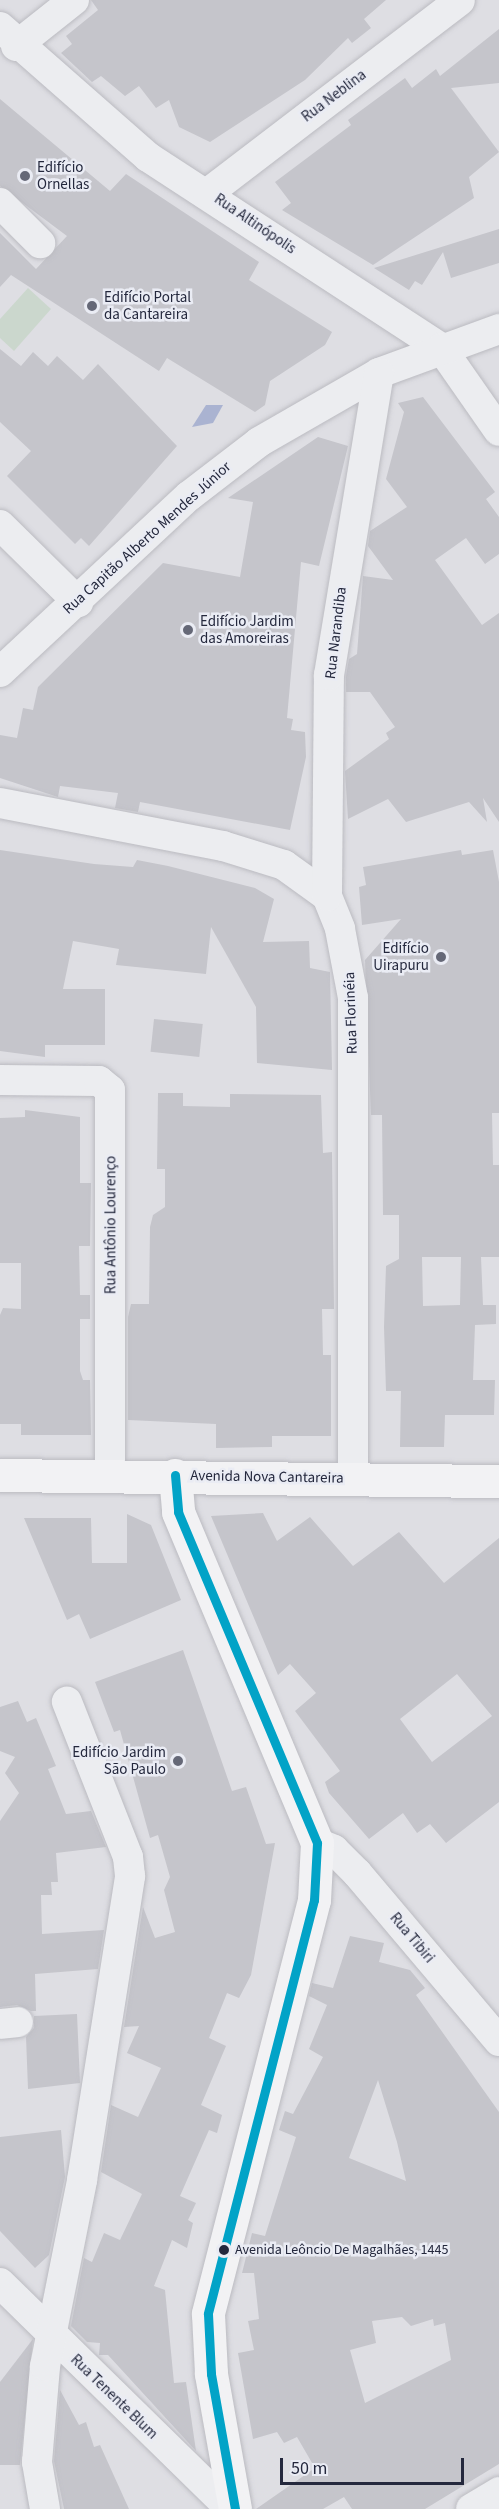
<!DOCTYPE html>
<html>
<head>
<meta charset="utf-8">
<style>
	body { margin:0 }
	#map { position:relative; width:499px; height:2509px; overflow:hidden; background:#dedee3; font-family:"Source Sans 3",sans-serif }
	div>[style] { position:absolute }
	.green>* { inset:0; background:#cbd7cd }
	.water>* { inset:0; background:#aab3d1 }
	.building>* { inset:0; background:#c5c5cb; transform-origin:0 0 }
	.roads { filter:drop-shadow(0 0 2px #bbbbc1) drop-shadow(0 0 2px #bbbbc1) }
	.minor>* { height:30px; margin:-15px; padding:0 15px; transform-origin:15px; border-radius:15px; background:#ecedf0 }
	.major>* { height:33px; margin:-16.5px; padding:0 16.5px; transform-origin:16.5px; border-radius:16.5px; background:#f2f2f4 }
	.bus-1>* { height:9px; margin:-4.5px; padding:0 4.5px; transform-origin:4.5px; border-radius:4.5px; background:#02a3c7 }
	.dots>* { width:16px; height:16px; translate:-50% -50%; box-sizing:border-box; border:3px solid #eaecf4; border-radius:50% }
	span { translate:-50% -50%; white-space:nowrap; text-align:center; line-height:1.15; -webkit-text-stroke:5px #eaecf4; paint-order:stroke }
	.bus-label { font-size:14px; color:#24283d }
	.left { translate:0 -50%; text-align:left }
	.street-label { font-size:15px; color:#24283d }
	.poi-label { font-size:15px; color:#24283d }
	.right { translate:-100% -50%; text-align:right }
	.scale { position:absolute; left:280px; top:2458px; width:184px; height:27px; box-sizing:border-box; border:3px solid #24283d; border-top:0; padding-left:8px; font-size:18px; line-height:21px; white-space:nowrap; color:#24283d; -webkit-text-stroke:4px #eaecf4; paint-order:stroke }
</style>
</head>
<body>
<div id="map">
	<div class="green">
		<i style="clip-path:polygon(28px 288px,51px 309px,14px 351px,0 338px,0 319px)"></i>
	</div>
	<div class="water">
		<i style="clip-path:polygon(206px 405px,223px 405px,213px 423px,192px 427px)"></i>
	</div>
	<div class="building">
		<i style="clip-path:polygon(91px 0,386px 0,364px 19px,371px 28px,352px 43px,348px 38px,305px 80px,210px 142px,179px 127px,169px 100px,156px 108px,139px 86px,125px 96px,101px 76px,92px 82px,61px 53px,72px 44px,66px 36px,98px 10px)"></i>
		<i style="clip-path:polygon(499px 29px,499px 83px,451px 88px,499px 152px,469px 177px,474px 198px,373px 265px,282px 210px,291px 203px,275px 182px,351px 125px,348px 120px,405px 78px,412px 88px,436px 69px,440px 76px)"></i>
		<i style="clip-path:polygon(0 99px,110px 191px,126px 174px,259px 262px,249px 280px,332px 332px,325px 345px,270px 381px,265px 405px,255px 412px,167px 358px,159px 371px,11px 275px,0 287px,0 233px,36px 269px,67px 236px,0 186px)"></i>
		<i style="clip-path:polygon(499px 229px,499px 263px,451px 278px,443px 252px,422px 285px,415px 281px,409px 290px,374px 268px)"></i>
		<i style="clip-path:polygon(0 349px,21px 366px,33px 352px,48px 366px,57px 356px,83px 380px,98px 364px,177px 446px,89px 546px,81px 538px,75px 544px,7px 476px,31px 451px,0 422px)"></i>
		<i style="clip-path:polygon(423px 397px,495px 492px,486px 499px,499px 517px,499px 554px,485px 564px,466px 538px,435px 560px,482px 625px,499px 613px,499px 822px,483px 798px,487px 822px,469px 802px,406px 822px,388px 799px,348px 819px,345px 771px,389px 739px,386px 733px,395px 727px,370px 692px,346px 692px,346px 676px,349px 659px,357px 654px,363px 576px,393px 580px,368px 546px,370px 531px,407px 507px,386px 479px,404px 412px,398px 403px)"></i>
		<i style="clip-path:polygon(318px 437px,348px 446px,319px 566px,301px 562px,287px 718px,293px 719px,291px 730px,305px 732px,306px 757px,290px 830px,140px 802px,138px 812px,115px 808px,118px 793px,60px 786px,58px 797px,0 778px,0 735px,17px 738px,23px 708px,33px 710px,38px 687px,163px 563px,240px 577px,253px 502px,228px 498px)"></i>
		<i style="clip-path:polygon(0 850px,94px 864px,133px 867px,137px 860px,168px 866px,255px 888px,274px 899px,263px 942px,309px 941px,310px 968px,330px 972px,332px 1070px,257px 1063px,256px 1007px,211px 927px,206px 974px,116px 965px,119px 949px,73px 941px,63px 989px,105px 989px,105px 1045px,45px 1045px,45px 1057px,0 1051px)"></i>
		<i style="clip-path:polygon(evenodd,461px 850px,462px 855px,493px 850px,499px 882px,499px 1113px,492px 1113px,493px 1165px,499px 1165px,499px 1257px,481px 1257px,483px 1305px,496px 1305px,496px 1324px,475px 1325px,473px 1380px,495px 1380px,494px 1415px,445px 1415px,444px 1447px,400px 1447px,401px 1391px,386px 1391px,384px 1327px,386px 1266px,399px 1259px,399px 1215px,383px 1215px,382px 1115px,371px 1115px,365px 960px,401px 919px,362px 925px,359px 887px,366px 885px,363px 867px,461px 850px,422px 1257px,461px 1257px,460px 1305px,423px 1306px,422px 1257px)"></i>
		<i style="left:154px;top:1019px;width:49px;height:33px;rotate:6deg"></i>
		<i style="clip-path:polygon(158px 1093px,183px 1093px,183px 1106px,230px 1107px,230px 1094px,321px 1095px,323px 1153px,332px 1152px,334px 1309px,322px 1309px,323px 1355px,331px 1355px,331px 1436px,272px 1436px,272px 1447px,216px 1448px,216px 1424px,128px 1420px,128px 1317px,131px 1304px,149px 1304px,150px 1227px,153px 1215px,165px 1207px,165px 1169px,157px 1169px)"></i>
		<i style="clip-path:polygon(25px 1110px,80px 1117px,80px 1183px,91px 1183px,90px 1246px,79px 1246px,80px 1295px,90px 1295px,90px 1319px,80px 1319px,80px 1371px,83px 1380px,90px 1380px,91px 1435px,21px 1435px,21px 1424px,0 1424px,0 1315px,3px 1308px,21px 1309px,21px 1263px,0 1263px,0 1118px,25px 1117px)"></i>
		<i style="clip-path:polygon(evenodd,263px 1513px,277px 1541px,310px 1517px,353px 1566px,399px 1532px,444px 1583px,499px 1538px,499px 1802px,446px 1843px,430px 1824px,417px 1833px,403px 1813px,369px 1839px,329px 1793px,325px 1782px,340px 1771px,295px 1711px,316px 1693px,290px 1664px,278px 1675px,211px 1516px,263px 1513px,457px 1674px,492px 1716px,432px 1762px,400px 1719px,457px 1674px)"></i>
		<i style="clip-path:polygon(127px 1514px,151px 1525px,181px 1600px,90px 1639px,79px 1614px,67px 1620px,24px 1518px,91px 1518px,92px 1563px,127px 1563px)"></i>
		<i style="clip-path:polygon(183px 1650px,232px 1791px,246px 1787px,266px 1844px,275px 1843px,251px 1975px,239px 1998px,227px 1993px,209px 2038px,226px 2046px,201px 2105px,222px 2115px,217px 2133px,209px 2130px,180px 2196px,196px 2203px,188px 2220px,193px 2223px,187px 2248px,172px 2240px,154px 2286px,165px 2290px,174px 2383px,186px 2382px,196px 2451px,108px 2355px,99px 2355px,100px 2343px,87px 2342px,71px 2326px,84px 2258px,92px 2262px,104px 2233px,120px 2240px,142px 2194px,101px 2172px,111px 2105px,138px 2117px,161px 2068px,127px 2053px,139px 2026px,124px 2027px,143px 1907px,155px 1938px,175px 1932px,164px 1890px,170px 1877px,158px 1835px,150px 1838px,120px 1730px,114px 1732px,95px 1682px)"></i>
		<i style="clip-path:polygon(18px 1701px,27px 1722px,36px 1718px,44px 1737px,56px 1766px,48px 1769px,66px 1814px,91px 1811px,106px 1847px,56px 1853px,58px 1882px,51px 1882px,52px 1895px,41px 1895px,42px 1934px,104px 1930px,98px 1969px,35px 1974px,36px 2011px,31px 2011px,17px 2005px,0 2007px,0 1821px,19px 1793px,5px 1773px,15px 1757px,0 1751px,0 1707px)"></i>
		<i style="clip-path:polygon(evenodd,350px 1936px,384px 1943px,379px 1962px,410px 1970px,425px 1988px,416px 1995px,499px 2112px,499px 2464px,425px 2509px,352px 2509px,344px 2497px,323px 2509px,256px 2509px,315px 2468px,297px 2437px,284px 2443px,277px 2432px,253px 2439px,238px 2353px,254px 2350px,248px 2321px,259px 2319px,254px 2273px,242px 2273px,252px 2233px,265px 2236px,296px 2137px,279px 2130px,285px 2111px,293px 2114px,323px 2057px,309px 2049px,327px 2005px,309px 1996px,312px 1983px,333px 1988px,350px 1936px,378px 2080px,397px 2142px,406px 2181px,349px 2158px,378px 2080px,350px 1936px,402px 2317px,411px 2326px,433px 2319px,434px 2326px,445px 2323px,451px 2360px,365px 2403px,350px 2350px,376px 2343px,372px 2321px,402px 2317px)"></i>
		<i style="clip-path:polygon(77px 2014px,80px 2083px,28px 2089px,26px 2037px,34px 2028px,34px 2016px)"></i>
		<i style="clip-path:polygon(61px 2130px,65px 2177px,49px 2255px,35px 2268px,0 2231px,0 2137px)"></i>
		<i style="clip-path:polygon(33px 2339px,20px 2465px,0 2465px,0 2382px)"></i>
		<i style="clip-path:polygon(60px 2390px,79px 2425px,86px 2422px,94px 2447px,100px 2445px,129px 2509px,64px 2509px,54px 2461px)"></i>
	</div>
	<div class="roads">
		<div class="minor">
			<i style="left:0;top:27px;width:197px;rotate:41.3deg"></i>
			<i style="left:148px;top:157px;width:350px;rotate:33.1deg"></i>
			<i style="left:441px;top:348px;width:101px;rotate:55.1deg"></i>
			<i style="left:16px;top:46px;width:74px;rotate:-38.4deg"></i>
			<i style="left:208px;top:193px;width:317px;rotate:-37.4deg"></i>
			<i style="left:0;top:203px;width:57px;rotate:45deg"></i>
			<i style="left:0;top:525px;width:110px;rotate:44.6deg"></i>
			<i style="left:0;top:672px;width:258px;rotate:-43deg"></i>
			<i style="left:189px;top:496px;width:88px;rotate:-37.6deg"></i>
			<i style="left:259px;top:442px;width:138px;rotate:-29.9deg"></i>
			<i style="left:379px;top:373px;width:128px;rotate:-20.1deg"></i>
			<i style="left:0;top:803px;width:227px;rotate:10.9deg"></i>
			<i style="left:223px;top:846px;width:64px;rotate:17.3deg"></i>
			<i style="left:284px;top:865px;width:53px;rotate:35.8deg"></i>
			<i style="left:327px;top:896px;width:35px;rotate:68deg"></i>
			<i style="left:340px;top:929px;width:70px;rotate:79.3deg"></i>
			<i style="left:353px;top:998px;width:481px;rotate:90deg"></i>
			<i style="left:327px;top:896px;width:221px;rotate:-89.5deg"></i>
			<i style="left:329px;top:675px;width:306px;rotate:-80.6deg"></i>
			<i style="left:0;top:1080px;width:99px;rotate:0.6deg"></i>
			<i style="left:99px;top:1081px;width:14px;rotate:39deg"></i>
			<i style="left:110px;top:1090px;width:384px;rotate:90deg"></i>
			<i style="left:317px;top:1843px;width:18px;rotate:22deg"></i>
			<i style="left:334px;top:1850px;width:33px;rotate:45deg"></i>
			<i style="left:357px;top:1873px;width:220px;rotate:49.8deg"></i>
			<i style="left:0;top:2024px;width:18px;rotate:-6deg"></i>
			<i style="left:0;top:2283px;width:323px;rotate:44.4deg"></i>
			<i style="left:45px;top:2509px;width:48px;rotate:-99.7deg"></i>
			<i style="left:37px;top:2462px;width:96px;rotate:-85.2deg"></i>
			<i style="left:45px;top:2366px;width:190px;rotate:-78.7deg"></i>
			<i style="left:82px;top:2180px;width:308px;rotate:-81deg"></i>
			<i style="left:130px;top:1876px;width:19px;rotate:-96deg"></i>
			<i style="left:128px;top:1857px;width:167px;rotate:-111.5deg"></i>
			<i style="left:471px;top:2509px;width:33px;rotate:-31deg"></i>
		</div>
		<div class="major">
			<i style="left:0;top:1475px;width:499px;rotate:0.7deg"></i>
			<i style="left:175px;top:1475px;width:37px;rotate:85deg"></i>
			<i style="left:178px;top:1512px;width:359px;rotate:67.2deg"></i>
			<i style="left:317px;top:1843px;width:57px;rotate:93deg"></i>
			<i style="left:314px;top:1900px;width:427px;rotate:104.4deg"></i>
			<i style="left:208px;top:2314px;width:60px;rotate:87.1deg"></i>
			<i style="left:211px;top:2374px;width:137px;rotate:79.9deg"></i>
		</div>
	</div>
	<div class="bus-1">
		<i style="left:175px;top:1475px;width:37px;rotate:85deg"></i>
		<i style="left:178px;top:1512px;width:359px;rotate:67.2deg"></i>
		<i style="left:317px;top:1843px;width:57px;rotate:93deg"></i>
		<i style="left:314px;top:1900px;width:427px;rotate:104.4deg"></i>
		<i style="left:208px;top:2314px;width:60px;rotate:87.1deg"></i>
		<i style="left:211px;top:2374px;width:137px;rotate:79.9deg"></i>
	</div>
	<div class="dots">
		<i style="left:25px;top:176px;background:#656877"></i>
		<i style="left:92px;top:306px;background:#656877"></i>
		<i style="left:188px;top:630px;background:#656877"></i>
		<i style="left:441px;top:957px;background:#656877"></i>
		<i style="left:178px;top:1761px;background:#656877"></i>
		<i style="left:224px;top:2250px;background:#24283d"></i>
	</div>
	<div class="bus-label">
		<span class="left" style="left:235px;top:2250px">Avenida Leôncio De Magalhães, 1445</span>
	</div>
	<div class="street-label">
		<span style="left:334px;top:96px;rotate:-37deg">Rua Neblina</span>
		<span style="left:255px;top:224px;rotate:34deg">Rua Altinópolis</span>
		<span style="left:147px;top:538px;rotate:-42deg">Rua Capitão Alberto Mendes Júnior</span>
		<span style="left:336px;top:633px;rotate:-83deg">Rua Narandiba</span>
		<span style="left:351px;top:1013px;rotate:-92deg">Rua Florinéia</span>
		<span style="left:111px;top:1225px;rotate:-90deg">Rua Antônio Lourenço</span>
		<span style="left:267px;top:1477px;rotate:1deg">Avenida Nova Cantareira</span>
		<span style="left:412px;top:1938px;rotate:50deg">Rua Tibiri</span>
		<span style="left:114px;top:2397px;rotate:44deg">Rua Tenente Blum</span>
	</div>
	<div class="poi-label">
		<span class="left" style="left:37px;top:176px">Edifício<br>Ornellas</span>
		<span class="left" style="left:104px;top:306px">Edifício Portal<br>da Cantareira</span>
		<span class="left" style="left:200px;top:630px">Edifício Jardim<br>das Amoreiras</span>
		<span class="right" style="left:429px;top:957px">Edifício<br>Uirapuru</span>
		<span class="right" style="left:166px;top:1761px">Edifício Jardim<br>São Paulo</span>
	</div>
	<div class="scale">50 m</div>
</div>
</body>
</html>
